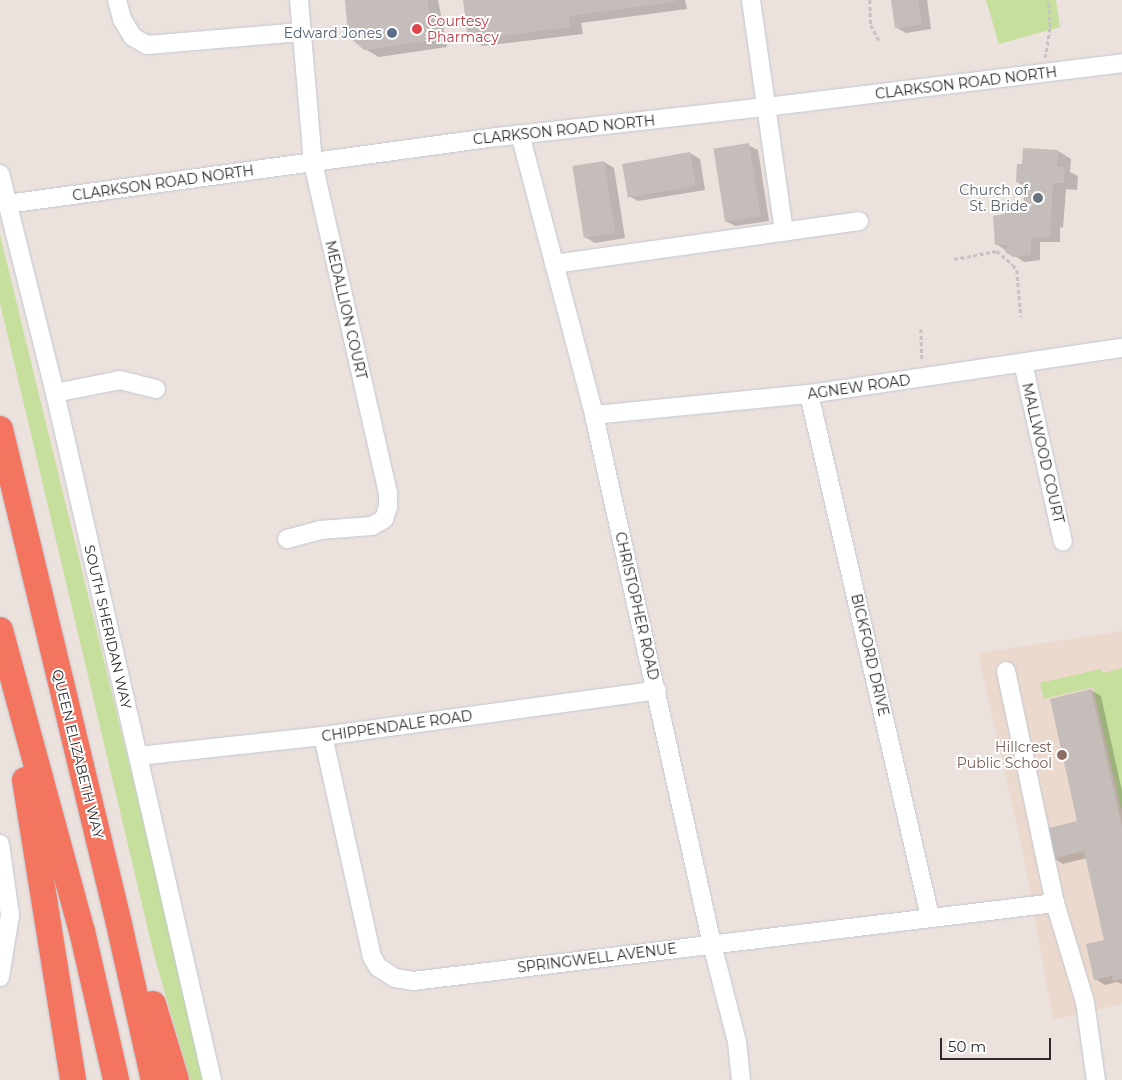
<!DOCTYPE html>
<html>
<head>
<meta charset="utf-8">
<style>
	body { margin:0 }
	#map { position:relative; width:1122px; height:1080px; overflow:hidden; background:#ebe1dd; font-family:Montserrat,sans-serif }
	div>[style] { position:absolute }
	.education>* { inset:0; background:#ecd9ce }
	.green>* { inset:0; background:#c6df9d }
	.shadow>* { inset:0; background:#0003 }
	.building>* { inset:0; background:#c4bdb9; transform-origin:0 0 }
	.path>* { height:2.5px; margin-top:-1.25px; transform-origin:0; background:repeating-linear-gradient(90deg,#c3c3c3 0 4px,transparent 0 6.5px) }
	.roads { filter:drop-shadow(0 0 1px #c1c8d0) drop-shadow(0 0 1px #c1c8d0) }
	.minor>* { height:18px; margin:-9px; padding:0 9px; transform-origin:9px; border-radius:9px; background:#fff }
	.highway>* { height:26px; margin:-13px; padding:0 13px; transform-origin:13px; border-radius:13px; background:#f4755f }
	.dots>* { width:14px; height:14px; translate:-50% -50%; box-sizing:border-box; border:2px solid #fff; border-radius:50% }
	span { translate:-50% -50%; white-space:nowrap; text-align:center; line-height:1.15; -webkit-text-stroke:4px #fff; paint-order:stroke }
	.health-label { font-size:14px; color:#be3a42 }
	.left { translate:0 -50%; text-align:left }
	.service-label { font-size:14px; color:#4e5e75 }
	.right { translate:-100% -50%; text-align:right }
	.street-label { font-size:14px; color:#2a2a2a }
	.worship-label { font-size:14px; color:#5b616d }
	.education-label { font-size:14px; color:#785e54 }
	.scale { position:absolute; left:940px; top:1038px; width:111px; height:22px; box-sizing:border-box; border:2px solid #2a2a2a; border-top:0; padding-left:6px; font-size:15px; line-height:18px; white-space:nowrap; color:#2a2a2a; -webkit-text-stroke:4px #fff; paint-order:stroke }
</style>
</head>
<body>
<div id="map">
	<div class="education">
		<i style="clip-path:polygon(1122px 631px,1122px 1004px,1053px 1020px,1024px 857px,978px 653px)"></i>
	</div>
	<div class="green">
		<i style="clip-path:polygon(986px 0,1056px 0,1060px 27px,999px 44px)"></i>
		<i style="clip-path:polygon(0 235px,175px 952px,203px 1080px,190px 1080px,153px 951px,0 303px)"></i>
		<i style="clip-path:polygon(1122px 668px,1122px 812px,1093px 687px,1044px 699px,1040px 683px,1100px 669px,1103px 673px)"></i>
	</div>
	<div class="shadow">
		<i style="clip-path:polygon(347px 0,438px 0,447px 47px,379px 57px,365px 49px)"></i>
		<i style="clip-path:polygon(465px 0,685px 0,687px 9px,581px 23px,583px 34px,483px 46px,470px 39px)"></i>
		<i style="clip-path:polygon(892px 0,927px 0,931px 29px,906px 33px,897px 28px)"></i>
		<i style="clip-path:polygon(748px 145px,758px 150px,769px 221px,735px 226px,726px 221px)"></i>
		<i style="clip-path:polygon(1024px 149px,1058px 151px,1071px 159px,1070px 172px,1078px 176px,1077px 190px,1066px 189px,1063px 228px,1060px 227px,1060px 242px,1040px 242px,1040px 260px,1024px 262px,996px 244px,1005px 215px,1013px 208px,1024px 214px,1026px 187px,1017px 182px,1023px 166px)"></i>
		<i style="clip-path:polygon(690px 153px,700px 159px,705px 190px,638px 201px,629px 196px)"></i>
		<i style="clip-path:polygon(604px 162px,614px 168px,625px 238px,595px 243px,585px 237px)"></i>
		<i style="clip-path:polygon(1091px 690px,1101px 696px,1122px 791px,1122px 984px,1117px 982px,1105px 985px,1095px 979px,1106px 941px,1087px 858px,1063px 864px,1053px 858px,1079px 822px)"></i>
	</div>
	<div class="building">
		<i style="clip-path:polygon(345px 0,427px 0,434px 40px,364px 50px,348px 36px)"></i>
		<i style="clip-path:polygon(463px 0,674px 0,674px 2px,569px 16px,570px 27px,468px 40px)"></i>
		<i style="clip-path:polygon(891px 0,918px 0,922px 24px,895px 28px)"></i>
		<i style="left:749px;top:143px;width:74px;height:36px;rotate:81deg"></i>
		<i style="clip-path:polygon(1023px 148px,1058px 150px,1057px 167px,1065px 167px,1064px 183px,1053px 183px,1050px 237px,1031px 237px,1031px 255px,1013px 257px,1005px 252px,1007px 245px,995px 245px,993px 216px,1004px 214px,1003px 208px,1014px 206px,1014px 213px,1023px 212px,1025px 183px,1016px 182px,1017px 164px,1022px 164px)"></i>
		<i style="left:690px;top:152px;width:34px;height:69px;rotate:80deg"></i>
		<i style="left:604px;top:161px;width:73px;height:32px;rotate:81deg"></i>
		<i style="clip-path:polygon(1091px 689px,1122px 826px,1122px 979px,1113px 981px,1112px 976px,1094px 980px,1086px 944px,1104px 940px,1084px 851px,1052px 859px,1045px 829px,1077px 821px,1050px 699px)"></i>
	</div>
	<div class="path">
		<i style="left:870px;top:0;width:25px;rotate:88deg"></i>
		<i style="left:871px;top:25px;width:19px;rotate:62deg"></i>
		<i style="left:1045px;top:58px;width:31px;rotate:-81deg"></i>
		<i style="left:1050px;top:27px;width:27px;rotate:-94deg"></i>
		<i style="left:954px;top:259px;width:44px;rotate:-10.5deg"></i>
		<i style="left:997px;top:251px;width:21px;rotate:41deg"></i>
		<i style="left:1013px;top:265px;width:6px;rotate:51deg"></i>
		<i style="left:1017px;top:270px;width:47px;rotate:85.1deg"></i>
		<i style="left:921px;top:329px;width:32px;rotate:88deg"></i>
	</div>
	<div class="roads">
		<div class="minor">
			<i style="left:117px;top:0;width:20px;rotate:75deg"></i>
			<i style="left:122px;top:19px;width:21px;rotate:59deg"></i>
			<i style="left:133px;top:37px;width:16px;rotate:30deg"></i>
			<i style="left:147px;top:45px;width:155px;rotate:-4.8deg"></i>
			<i style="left:751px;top:0;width:234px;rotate:81.9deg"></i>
			<i style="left:520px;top:134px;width:291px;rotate:75.2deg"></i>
			<i style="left:594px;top:415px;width:542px;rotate:77.43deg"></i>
			<i style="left:712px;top:944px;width:101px;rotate:75.7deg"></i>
			<i style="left:737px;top:1042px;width:38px;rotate:84deg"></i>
			<i style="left:0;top:174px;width:226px;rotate:75.9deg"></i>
			<i style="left:55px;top:393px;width:705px;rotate:77.13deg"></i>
			<i style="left:7px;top:204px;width:496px;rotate:-7.8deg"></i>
			<i style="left:498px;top:137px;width:270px;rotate:-6.4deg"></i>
			<i style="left:766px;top:107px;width:359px;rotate:-7deg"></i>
			<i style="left:554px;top:264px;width:308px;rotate:-8deg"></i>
			<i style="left:1023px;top:363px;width:183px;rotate:77.4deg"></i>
			<i style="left:55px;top:393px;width:66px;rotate:-11.3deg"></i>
			<i style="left:120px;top:380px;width:37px;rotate:14deg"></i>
			<i style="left:809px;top:394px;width:537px;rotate:76.97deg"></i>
			<i style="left:594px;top:415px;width:216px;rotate:-5.6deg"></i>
			<i style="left:809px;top:394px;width:316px;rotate:-8.4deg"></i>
			<i style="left:287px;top:539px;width:34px;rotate:-15deg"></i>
			<i style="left:320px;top:530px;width:52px;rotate:-4.4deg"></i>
			<i style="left:372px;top:526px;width:14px;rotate:-30deg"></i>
			<i style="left:384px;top:519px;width:13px;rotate:-72deg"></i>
			<i style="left:388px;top:507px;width:14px;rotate:-90deg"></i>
			<i style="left:388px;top:493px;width:338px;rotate:-102.8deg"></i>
			<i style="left:313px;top:163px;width:164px;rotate:-94.9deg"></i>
			<i style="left:1006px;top:671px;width:237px;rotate:78.1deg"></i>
			<i style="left:1055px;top:903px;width:103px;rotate:73.1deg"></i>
			<i style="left:1085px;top:1002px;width:79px;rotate:82deg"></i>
			<i style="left:323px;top:736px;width:226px;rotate:77.5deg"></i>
			<i style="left:372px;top:957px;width:12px;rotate:59deg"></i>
			<i style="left:378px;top:967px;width:20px;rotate:33deg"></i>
			<i style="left:395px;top:978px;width:18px;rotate:9deg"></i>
			<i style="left:413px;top:981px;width:647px;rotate:-6.93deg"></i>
			<i style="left:138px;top:756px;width:186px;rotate:-6.2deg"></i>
			<i style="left:323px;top:736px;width:337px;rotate:-7.8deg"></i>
			<i style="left:0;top:844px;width:72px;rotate:82deg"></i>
			<i style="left:10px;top:915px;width:63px;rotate:99.2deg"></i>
		</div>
		<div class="highway">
			<i style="left:0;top:429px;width:509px;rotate:76.48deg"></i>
			<i style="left:119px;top:924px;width:160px;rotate:77.4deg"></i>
			<i style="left:0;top:630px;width:312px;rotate:74.8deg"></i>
			<i style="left:82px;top:931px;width:153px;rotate:77.1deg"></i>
			<i style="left:25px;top:780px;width:304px;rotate:80.9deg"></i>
			<i style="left:153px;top:1004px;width:79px;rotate:73.2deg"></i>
		</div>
	</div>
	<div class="dots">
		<i style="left:417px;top:29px;background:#e0444e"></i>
		<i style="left:392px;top:33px;background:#5c6f8a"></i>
		<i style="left:1038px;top:198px;background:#6b7280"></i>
		<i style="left:1062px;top:755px;background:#8d6e63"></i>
	</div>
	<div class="health-label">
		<span class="left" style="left:427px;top:29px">Courtesy<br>Pharmacy</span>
	</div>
	<div class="service-label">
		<span class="right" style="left:382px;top:33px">Edward Jones</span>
	</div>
	<div class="street-label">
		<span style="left:966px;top:83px;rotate:-7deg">CLARKSON ROAD NORTH</span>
		<span style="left:564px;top:130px;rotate:-6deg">CLARKSON ROAD NORTH</span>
		<span style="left:163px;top:183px;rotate:-8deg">CLARKSON ROAD NORTH</span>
		<span style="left:346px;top:310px;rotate:77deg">MEDALLION COURT</span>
		<span style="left:859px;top:387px;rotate:-8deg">AGNEW ROAD</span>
		<span style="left:1043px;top:453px;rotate:77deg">MALLWOOD COURT</span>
		<span style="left:637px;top:606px;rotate:77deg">CHRISTOPHER ROAD</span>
		<span style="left:108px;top:627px;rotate:77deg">SOUTH SHERIDAN WAY</span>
		<span style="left:870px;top:655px;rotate:77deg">BICKFORD DRIVE</span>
		<span style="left:397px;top:726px;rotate:-8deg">CHIPPENDALE ROAD</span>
		<span style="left:78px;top:754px;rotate:76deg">QUEEN ELIZABETH WAY</span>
		<span style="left:597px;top:958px;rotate:-7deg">SPRINGWELL AVENUE</span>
	</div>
	<div class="worship-label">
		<span class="right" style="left:1028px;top:198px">Church of<br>St. Bride</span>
	</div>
	<div class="education-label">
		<span class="right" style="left:1052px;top:755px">Hillcrest<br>Public School</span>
	</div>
	<div class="scale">50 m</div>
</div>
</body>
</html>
